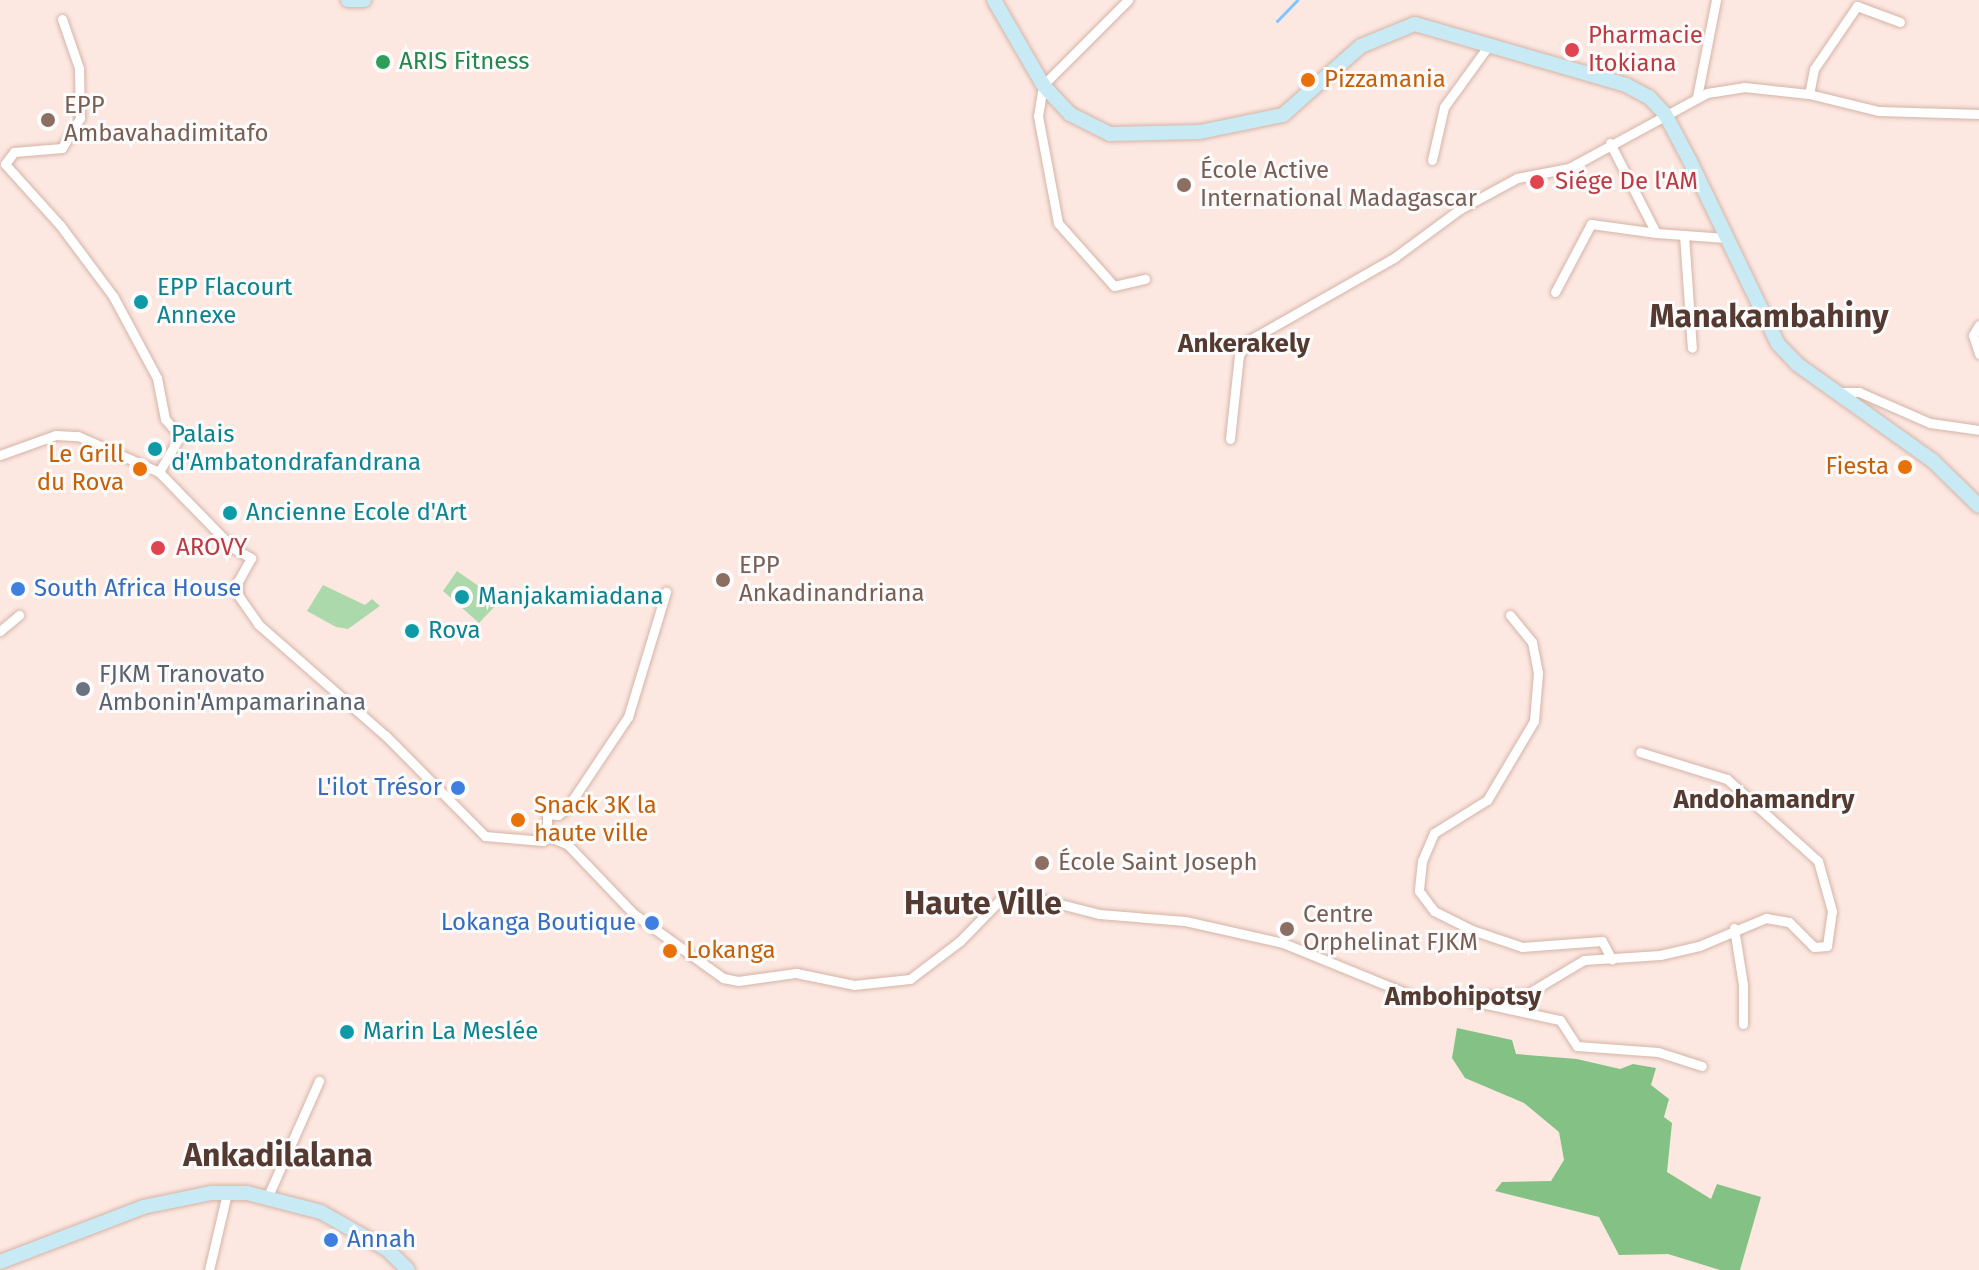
<!DOCTYPE html>
<html>
<head>
<meta charset="utf-8">
<style>
	body { margin:0 }
	#map { position:relative; width:1979px; height:1270px; overflow:hidden; background:#fde8e1; font-family:"Fira Sans",sans-serif }
	div>[style] { position:absolute }
	.green>* { inset:0; background:#acd9ab }
	.forest>* { inset:0; background:#84c184 }
	.stream>* { height:3px; margin:-1.5px; padding:0 1.5px; transform-origin:1.5px; border-radius:1.5px; background:#81c5fe }
	.roads { filter:drop-shadow(0 0 2px #d4b4a8) drop-shadow(0 0 2px #d4b4a8) }
	.street>* { height:9px; margin:-4.5px; padding:0 4.5px; transform-origin:4.5px; border-radius:4.5px; background:#fff }
	.secondary>* { height:14px; margin:-7px; padding:0 7px; transform-origin:7px; border-radius:7px; background:#c7eaf4 }
	.dots>* { width:22px; height:22px; translate:-50% -50%; box-sizing:border-box; border:4px solid #fbfbfb; border-radius:50% }
	span { translate:-50% -50%; white-space:nowrap; text-align:center; line-height:1.15; -webkit-text-stroke:6px #fbfbfb; paint-order:stroke }
	.health-label { font-size:24px; color:#be3a42 }
	.left { translate:0 -50%; text-align:left }
	.leisure-label { font-size:24px; color:#27864d }
	.food-label { font-size:24px; color:#c56008 }
	.right { translate:-100% -50%; text-align:right }
	.education-label { font-size:24px; color:#785e54 }
	.culture-label { font-size:24px; color:#0d838f }
	.shop-label { font-size:24px; color:#366cbe }
	.worship-label { font-size:24px; color:#5b616d }
	.neighbourhood-label { font-size:26px; color:#543a30; font-weight:700 }
	.district-label { font-size:32px; color:#543a30; font-weight:700 }
</style>
</head>
<body>
<div id="map">
	<div class="green">
		<i style="clip-path:polygon(457px 571px,500px 601px,479px 623px,443px 591px)"></i>
		<i style="clip-path:polygon(323px 585px,365px 605px,372px 599px,380px 606px,348px 629px,336px 627px,307px 611px)"></i>
	</div>
	<div class="forest">
		<i style="clip-path:polygon(1457px 1028px,1512px 1040px,1516px 1054px,1577px 1059px,1620px 1069px,1633px 1064px,1656px 1068px,1651px 1085px,1669px 1099px,1664px 1117px,1672px 1123px,1667px 1172px,1711px 1199px,1717px 1184px,1761px 1197px,1740px 1270px,1720px 1270px,1668px 1254px,1619px 1255px,1599px 1217px,1495px 1191px,1502px 1182px,1551px 1181px,1564px 1160px,1559px 1132px,1524px 1103px,1465px 1078px,1452px 1058px)"></i>
	</div>
	<div class="stream">
		<i style="left:1277px;top:21px;width:29px;rotate:-46deg"></i>
	</div>
	<div class="roads">
		<div class="street">
			<i style="left:1128px;top:0;width:120px;rotate:135deg"></i>
			<i style="left:1043px;top:85px;width:31px;rotate:99deg"></i>
			<i style="left:1038px;top:116px;width:109px;rotate:79.4deg"></i>
			<i style="left:1058px;top:223px;width:84px;rotate:48.4deg"></i>
			<i style="left:1114px;top:286px;width:32px;rotate:-13deg"></i>
			<i style="left:62px;top:19px;width:52px;rotate:70.9deg"></i>
			<i style="left:79px;top:68px;width:50px;rotate:88.9deg"></i>
			<i style="left:80px;top:118px;width:35px;rotate:121deg"></i>
			<i style="left:62px;top:148px;width:48px;rotate:175.2deg"></i>
			<i style="left:14px;top:152px;width:15px;rotate:127deg"></i>
			<i style="left:5px;top:164px;width:82px;rotate:48deg"></i>
			<i style="left:60px;top:225px;width:89px;rotate:53.3deg"></i>
			<i style="left:113px;top:296px;width:93px;rotate:61.8deg"></i>
			<i style="left:157px;top:378px;width:42px;rotate:79deg"></i>
			<i style="left:165px;top:419px;width:23px;rotate:49deg"></i>
			<i style="left:180px;top:436px;width:42px;rotate:120.3deg"></i>
			<i style="left:1900px;top:22px;width:46px;rotate:-159.6deg"></i>
			<i style="left:1857px;top:6px;width:76px;rotate:124.3deg"></i>
			<i style="left:1814px;top:69px;width:25px;rotate:101deg"></i>
			<i style="left:1809px;top:94px;width:72px;rotate:13.7deg"></i>
			<i style="left:1879px;top:111px;width:100px;rotate:1.7deg"></i>
			<i style="left:1697px;top:97px;width:99px;rotate:-78.9deg"></i>
			<i style="left:1432px;top:160px;width:54px;rotate:-77.2deg"></i>
			<i style="left:1444px;top:107px;width:77px;rotate:-54deg"></i>
			<i style="left:1656px;top:233px;width:70px;rotate:4.1deg"></i>
			<i style="left:1684px;top:235px;width:113px;rotate:86deg"></i>
			<i style="left:1555px;top:292px;width:77px;rotate:-62.1deg"></i>
			<i style="left:1591px;top:224px;width:66px;rotate:7.9deg"></i>
			<i style="left:1656px;top:233px;width:101px;rotate:-117.1deg"></i>
			<i style="left:1979px;top:325px;width:12px;rotate:121deg"></i>
			<i style="left:1973px;top:335px;width:20px;rotate:72deg"></i>
			<i style="left:1837px;top:392px;width:22px"></i>
			<i style="left:1859px;top:392px;width:77px;rotate:23.6deg"></i>
			<i style="left:1930px;top:423px;width:49px;rotate:8.1deg"></i>
			<i style="left:1230px;top:439px;width:84px;rotate:-83.9deg"></i>
			<i style="left:1239px;top:355px;width:17px;rotate:-57deg"></i>
			<i style="left:1248px;top:341px;width:169px;rotate:-29.7deg"></i>
			<i style="left:1395px;top:257px;width:81px;rotate:-36.4deg"></i>
			<i style="left:1460px;top:209px;width:65px;rotate:-28.5deg"></i>
			<i style="left:1517px;top:178px;width:53px;rotate:-10.9deg"></i>
			<i style="left:1569px;top:168px;width:157px;rotate:-28.5deg"></i>
			<i style="left:1707px;top:93px;width:37px;rotate:-9deg"></i>
			<i style="left:1744px;top:87px;width:65px;rotate:6.1deg"></i>
			<i style="left:0;top:455px;width:59px;rotate:-19.7deg"></i>
			<i style="left:56px;top:435px;width:22px;rotate:3deg"></i>
			<i style="left:78px;top:436px;width:89px;rotate:24deg"></i>
			<i style="left:159px;top:472px;width:106px;rotate:45.8deg"></i>
			<i style="left:233px;top:548px;width:21px;rotate:29deg"></i>
			<i style="left:251px;top:558px;width:26px;rotate:119deg"></i>
			<i style="left:238px;top:581px;width:14px;rotate:90deg"></i>
			<i style="left:238px;top:595px;width:35px;rotate:55deg"></i>
			<i style="left:258px;top:624px;width:169px;rotate:41.2deg"></i>
			<i style="left:385px;top:735px;width:142px;rotate:45.3deg"></i>
			<i style="left:485px;top:836px;width:58px;rotate:4.9deg"></i>
			<i style="left:543px;top:841px;width:6px;rotate:-51deg"></i>
			<i style="left:547px;top:836px;width:22px;rotate:22deg"></i>
			<i style="left:567px;top:844px;width:97px;rotate:46.3deg"></i>
			<i style="left:634px;top:914px;width:110px;rotate:35.7deg"></i>
			<i style="left:723px;top:978px;width:15px;rotate:11deg"></i>
			<i style="left:738px;top:981px;width:59px;rotate:-7.9deg"></i>
			<i style="left:796px;top:973px;width:59px;rotate:11.7deg"></i>
			<i style="left:854px;top:985px;width:56px;rotate:-6.1deg"></i>
			<i style="left:910px;top:979px;width:63px;rotate:-37.2deg"></i>
			<i style="left:960px;top:941px;width:57px;rotate:-45.7deg"></i>
			<i style="left:1000px;top:900px;width:25px;rotate:-11deg"></i>
			<i style="left:1025px;top:895px;width:76px;rotate:14.4deg"></i>
			<i style="left:1099px;top:914px;width:86px;rotate:4.7deg"></i>
			<i style="left:1185px;top:921px;width:100px;rotate:12.7deg"></i>
			<i style="left:1283px;top:943px;width:146px;rotate:22.2deg"></i>
			<i style="left:1418px;top:998px;width:109px;rotate:-2.1deg"></i>
			<i style="left:1527px;top:994px;width:66px;rotate:-30.8deg"></i>
			<i style="left:1584px;top:960px;width:76px;rotate:-3.8deg"></i>
			<i style="left:1660px;top:955px;width:40px;rotate:-13deg"></i>
			<i style="left:1699px;top:946px;width:73px;rotate:-22.7deg"></i>
			<i style="left:1766px;top:918px;width:23px;rotate:10deg"></i>
			<i style="left:1789px;top:922px;width:35px;rotate:45deg"></i>
			<i style="left:1814px;top:947px;width:13px;rotate:-4deg"></i>
			<i style="left:1827px;top:946px;width:35px;rotate:-82deg"></i>
			<i style="left:1832px;top:911px;width:52px;rotate:-105.6deg"></i>
			<i style="left:1818px;top:861px;width:122px;rotate:-138deg"></i>
			<i style="left:1727px;top:779px;width:91px;rotate:-162.8deg"></i>
			<i style="left:1510px;top:615px;width:35px;rotate:51deg"></i>
			<i style="left:1532px;top:642px;width:32px;rotate:79deg"></i>
			<i style="left:1538px;top:673px;width:48px;rotate:94.8deg"></i>
			<i style="left:1534px;top:721px;width:92px;rotate:120.7deg"></i>
			<i style="left:1487px;top:800px;width:62px;rotate:148.1deg"></i>
			<i style="left:1434px;top:833px;width:30px;rotate:113deg"></i>
			<i style="left:1422px;top:861px;width:30px;rotate:96deg"></i>
			<i style="left:1419px;top:891px;width:25px;rotate:53deg"></i>
			<i style="left:1434px;top:911px;width:42px;rotate:26.6deg"></i>
			<i style="left:1472px;top:930px;width:53px;rotate:18.8deg"></i>
			<i style="left:1522px;top:947px;width:80px;rotate:-4.3deg"></i>
			<i style="left:1602px;top:941px;width:21px;rotate:62deg"></i>
			<i style="left:0;top:631px;width:25px;rotate:-40deg"></i>
			<i style="left:547px;top:836px;width:22px;rotate:-90deg"></i>
			<i style="left:547px;top:814px;width:11px;rotate:5deg"></i>
			<i style="left:558px;top:815px;width:11px;rotate:-38deg"></i>
			<i style="left:567px;top:808px;width:110px;rotate:-56.2deg"></i>
			<i style="left:628px;top:717px;width:131px;rotate:-73.1deg"></i>
			<i style="left:1734px;top:928px;width:58px;rotate:81deg"></i>
			<i style="left:1743px;top:985px;width:39px;rotate:90deg"></i>
			<i style="left:1468px;top:1000px;width:94px;rotate:12.3deg"></i>
			<i style="left:1560px;top:1020px;width:31px;rotate:57deg"></i>
			<i style="left:1577px;top:1046px;width:81px;rotate:4.2deg"></i>
			<i style="left:1658px;top:1052px;width:46px;rotate:17.7deg"></i>
			<i style="left:268px;top:1196px;width:126px;rotate:-66.1deg"></i>
			<i style="left:209px;top:1270px;width:79px;rotate:-76.8deg"></i>
		</div>
		<div class="secondary">
			<i style="left:348px;top:0;width:16px"></i>
			<i style="left:994px;top:0;width:98px;rotate:60deg"></i>
			<i style="left:1043px;top:85px;width:40px;rotate:47deg"></i>
			<i style="left:1070px;top:114px;width:45px;rotate:26.6deg"></i>
			<i style="left:1110px;top:134px;width:90px;rotate:-1.3deg"></i>
			<i style="left:1200px;top:132px;width:85px;rotate:-11.6deg"></i>
			<i style="left:1283px;top:115px;width:104px;rotate:-41.5deg"></i>
			<i style="left:1361px;top:46px;width:58px;rotate:-22.2deg"></i>
			<i style="left:1415px;top:24px;width:220px;rotate:16.1deg"></i>
			<i style="left:1626px;top:85px;width:26px;rotate:28deg"></i>
			<i style="left:1649px;top:97px;width:23px;rotate:47deg"></i>
			<i style="left:1665px;top:114px;width:53px;rotate:62deg"></i>
			<i style="left:1690px;top:161px;width:203px;rotate:64.3deg"></i>
			<i style="left:1778px;top:344px;width:28px;rotate:46deg"></i>
			<i style="left:1797px;top:364px;width:167px;rotate:35.5deg"></i>
			<i style="left:1933px;top:461px;width:64px;rotate:44.4deg"></i>
			<i style="left:0;top:1262px;width:153px;rotate:-21deg"></i>
			<i style="left:143px;top:1207px;width:69px;rotate:-11.6deg"></i>
			<i style="left:211px;top:1193px;width:36px"></i>
			<i style="left:247px;top:1193px;width:76px;rotate:14.4deg"></i>
			<i style="left:321px;top:1212px;width:77px;rotate:29.6deg"></i>
			<i style="left:388px;top:1250px;width:28px;rotate:45deg"></i>
		</div>
	</div>
	<div class="dots">
		<i style="left:1572px;top:50px;background:#e0444e"></i>
		<i style="left:383px;top:62px;background:#2e9e5b"></i>
		<i style="left:1308px;top:80px;background:#e8710a"></i>
		<i style="left:48px;top:120px;background:#8d6e63"></i>
		<i style="left:1537px;top:182px;background:#e0444e"></i>
		<i style="left:1184px;top:185px;background:#8d6e63"></i>
		<i style="left:141px;top:302px;background:#0f9aa8"></i>
		<i style="left:155px;top:449px;background:#0f9aa8"></i>
		<i style="left:1905px;top:467px;background:#e8710a"></i>
		<i style="left:140px;top:469px;background:#e8710a"></i>
		<i style="left:230px;top:513px;background:#0f9aa8"></i>
		<i style="left:158px;top:548px;background:#e0444e"></i>
		<i style="left:723px;top:580px;background:#8d6e63"></i>
		<i style="left:18px;top:589px;background:#3f7fe0"></i>
		<i style="left:462px;top:597px;background:#0f9aa8"></i>
		<i style="left:412px;top:631px;background:#0f9aa8"></i>
		<i style="left:83px;top:689px;background:#6b7280"></i>
		<i style="left:458px;top:788px;background:#3f7fe0"></i>
		<i style="left:518px;top:820px;background:#e8710a"></i>
		<i style="left:1042px;top:863px;background:#8d6e63"></i>
		<i style="left:652px;top:923px;background:#3f7fe0"></i>
		<i style="left:1287px;top:929px;background:#8d6e63"></i>
		<i style="left:670px;top:951px;background:#e8710a"></i>
		<i style="left:347px;top:1032px;background:#0f9aa8"></i>
		<i style="left:331px;top:1240px;background:#3f7fe0"></i>
	</div>
	<div class="health-label">
		<span class="left" style="left:1588px;top:50px">Pharmacie<br>Itokiana</span>
		<span class="left" style="left:1555px;top:182px">Siége De l'AM</span>
		<span class="left" style="left:176px;top:548px">AROVY</span>
	</div>
	<div class="leisure-label">
		<span class="left" style="left:399px;top:62px">ARIS Fitness</span>
	</div>
	<div class="food-label">
		<span class="left" style="left:1324px;top:80px">Pizzamania</span>
		<span class="right" style="left:124px;top:469px">Le Grill<br>du Rova</span>
		<span class="right" style="left:1889px;top:467px">Fiesta</span>
		<span class="left" style="left:534px;top:820px">Snack 3K la<br>haute ville</span>
		<span class="left" style="left:686px;top:951px">Lokanga</span>
	</div>
	<div class="education-label">
		<span class="left" style="left:64px;top:120px">EPP<br>Ambavahadimitafo</span>
		<span class="left" style="left:1200px;top:185px">École Active<br>International Madagascar</span>
		<span class="left" style="left:739px;top:580px">EPP<br>Ankadinandriana</span>
		<span class="left" style="left:1058px;top:863px">École Saint Joseph</span>
		<span class="left" style="left:1303px;top:929px">Centre<br>Orphelinat FJKM</span>
	</div>
	<div class="culture-label">
		<span class="left" style="left:157px;top:302px">EPP Flacourt<br>Annexe</span>
		<span class="left" style="left:171px;top:449px">Palais<br>d'Ambatondrafandrana</span>
		<span class="left" style="left:246px;top:513px">Ancienne Ecole d'Art</span>
		<span class="left" style="left:478px;top:597px">Manjakamiadana</span>
		<span class="left" style="left:428px;top:631px">Rova</span>
		<span class="left" style="left:363px;top:1032px">Marin La Meslée</span>
	</div>
	<div class="shop-label">
		<span class="left" style="left:34px;top:589px">South Africa House</span>
		<span class="right" style="left:442px;top:788px">L'ilot Trésor</span>
		<span class="right" style="left:636px;top:923px">Lokanga Boutique</span>
		<span class="left" style="left:347px;top:1240px">Annah</span>
	</div>
	<div class="worship-label">
		<span class="left" style="left:99px;top:689px">FJKM Tranovato<br>Ambonin'Ampamarinana</span>
	</div>
	<div class="neighbourhood-label">
		<span style="left:1244px;top:344px">Ankerakely</span>
		<span style="left:1764px;top:800px">Andohamandry</span>
		<span style="left:1463px;top:997px">Ambohipotsy</span>
	</div>
	<div class="district-label">
		<span style="left:1769px;top:316px">Manakambahiny</span>
		<span style="left:983px;top:903px">Haute Ville</span>
		<span style="left:278px;top:1155px">Ankadilalana</span>
	</div>
</div>
</body>
</html>
